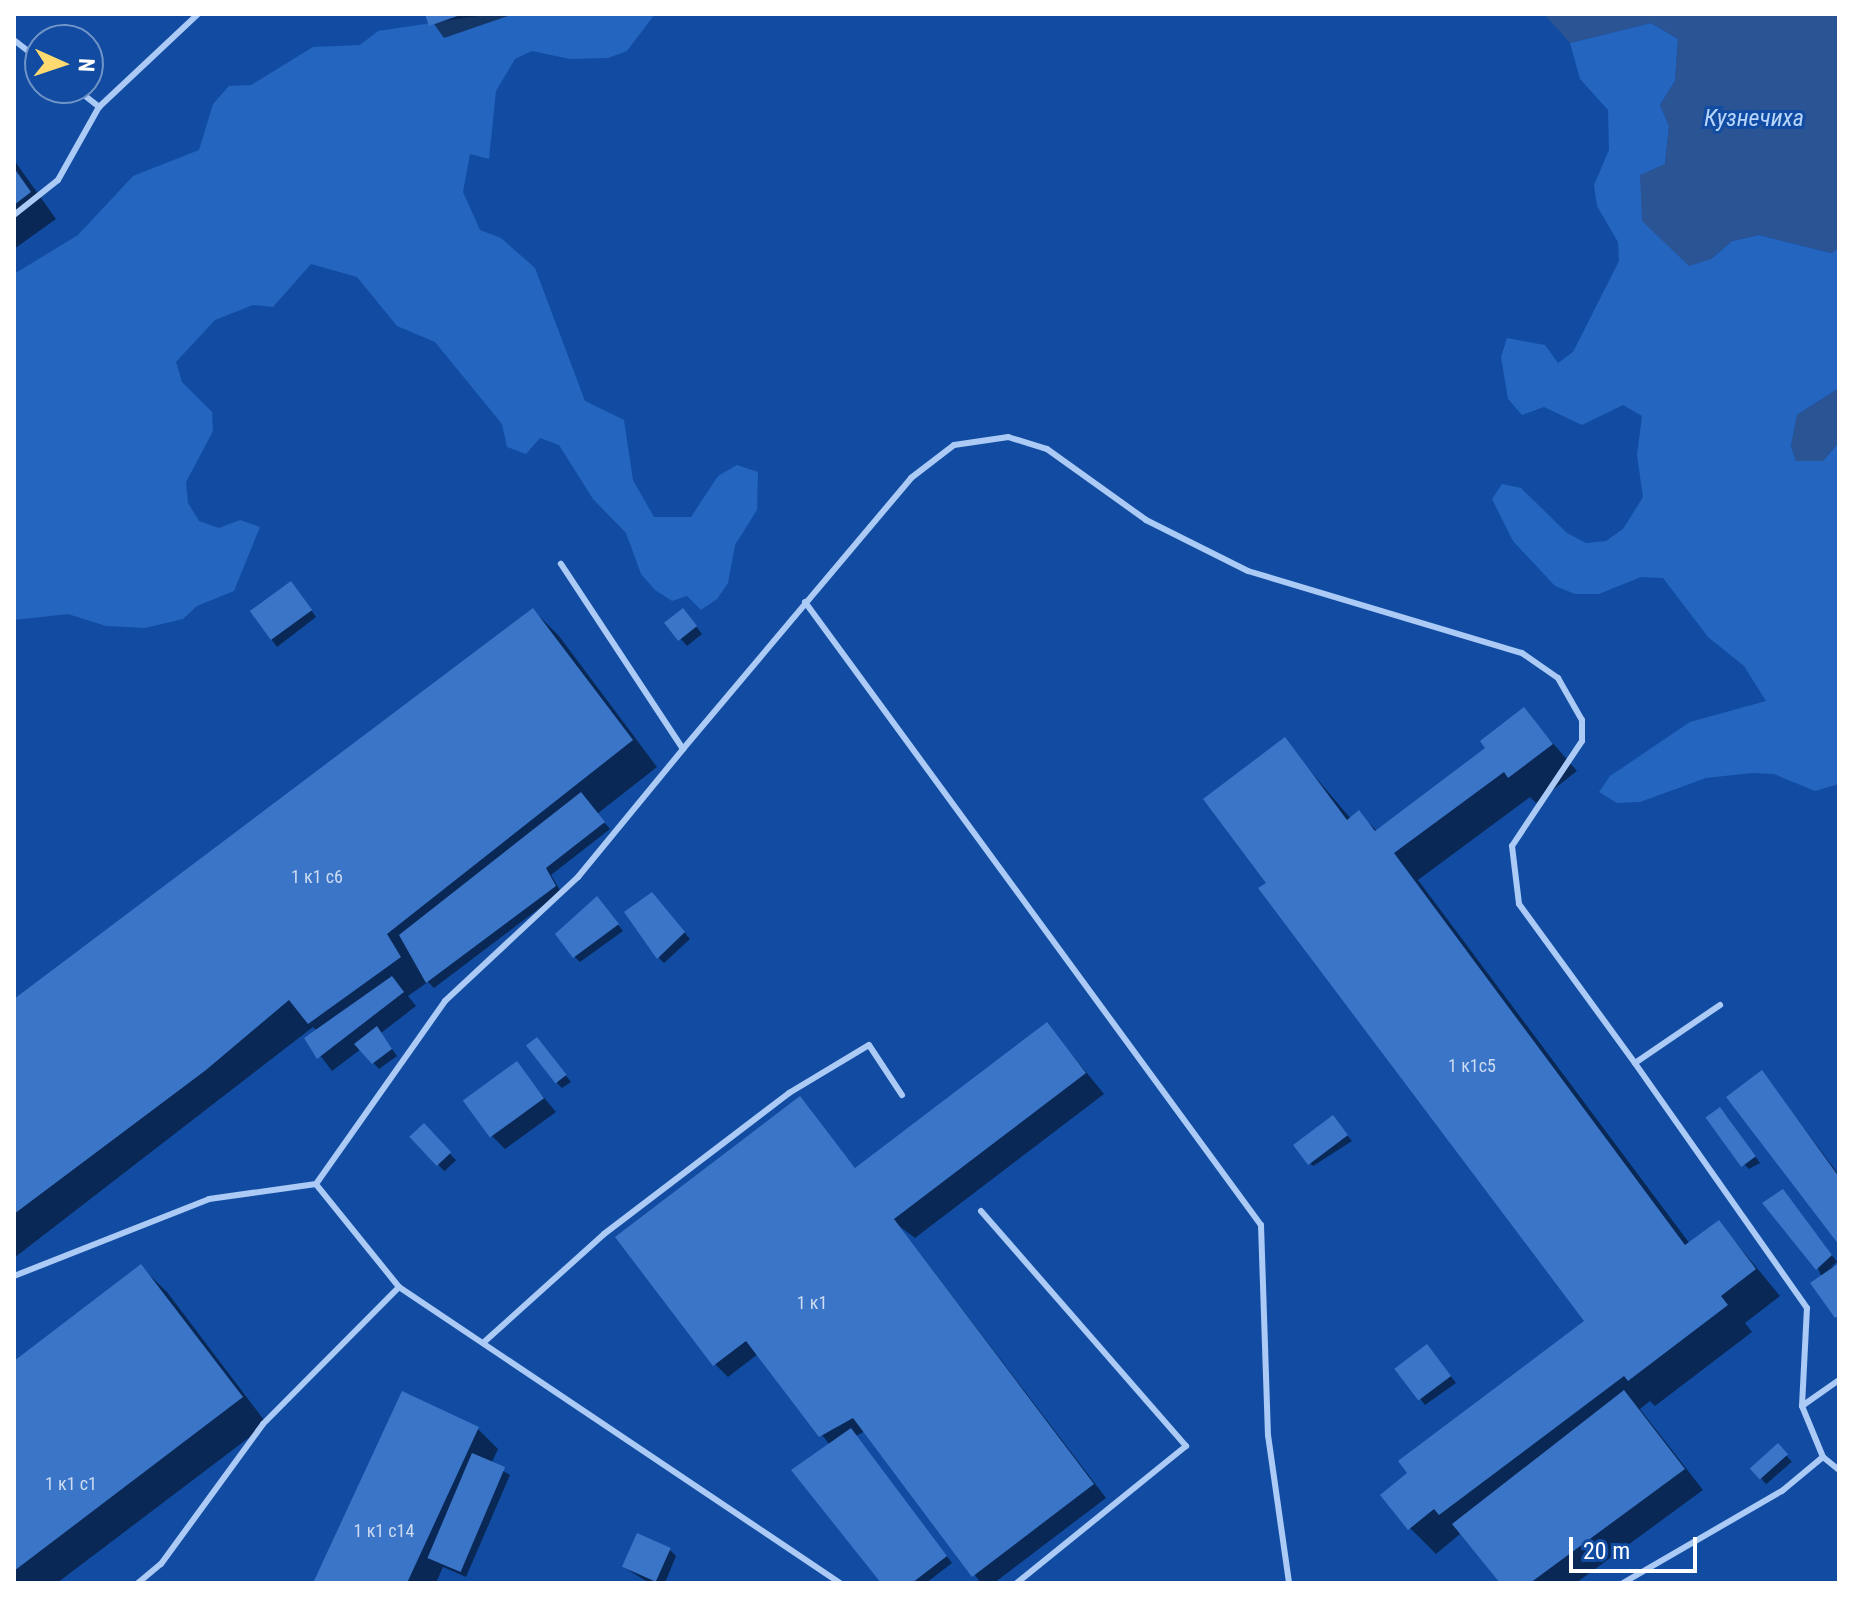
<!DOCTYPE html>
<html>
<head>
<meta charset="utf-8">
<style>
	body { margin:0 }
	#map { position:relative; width:1853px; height:1597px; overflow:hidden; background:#114ca2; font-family:"Roboto Condensed",sans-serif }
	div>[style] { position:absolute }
	.green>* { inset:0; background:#2465c0 }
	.water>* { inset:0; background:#2a5494 }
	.shadow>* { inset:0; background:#0007; transform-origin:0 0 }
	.building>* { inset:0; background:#3b75c8; transform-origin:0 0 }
	.lane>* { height:6px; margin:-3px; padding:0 3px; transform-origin:3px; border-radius:3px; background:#abcaf5 }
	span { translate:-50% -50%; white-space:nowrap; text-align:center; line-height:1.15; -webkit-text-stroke:6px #114ca2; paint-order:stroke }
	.number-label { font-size:18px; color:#cedcf1 }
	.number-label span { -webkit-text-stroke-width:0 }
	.water-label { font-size:24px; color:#b8d5fb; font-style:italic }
	.frame { position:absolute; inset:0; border:16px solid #fff; pointer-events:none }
	.north { position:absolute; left:24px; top:24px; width:80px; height:80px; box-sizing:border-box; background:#114ca2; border:2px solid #7094c7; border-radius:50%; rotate:93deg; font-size:22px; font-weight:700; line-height:32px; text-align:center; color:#fff }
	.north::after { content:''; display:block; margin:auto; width:28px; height:36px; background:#ffda70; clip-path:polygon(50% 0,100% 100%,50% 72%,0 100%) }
	.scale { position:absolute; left:1569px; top:1537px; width:128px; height:36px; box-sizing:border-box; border:4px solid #fff; border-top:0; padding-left:10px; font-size:24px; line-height:28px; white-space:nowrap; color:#fff; -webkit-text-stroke:6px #114ca2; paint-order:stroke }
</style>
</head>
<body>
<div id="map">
	<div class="green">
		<i style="clip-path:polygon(491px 14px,655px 14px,627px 51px,608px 58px,570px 59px,532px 51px,515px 59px,496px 91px,489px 159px,470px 154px,463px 192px,480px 230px,501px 238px,535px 268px,585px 401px,624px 420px,633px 480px,654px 517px,691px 517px,718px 476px,737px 465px,758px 472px,757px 510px,735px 545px,728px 583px,717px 599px,701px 610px,687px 596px,672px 601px,655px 590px,641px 574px,626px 533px,593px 499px,559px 445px,540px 438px,526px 454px,507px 447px,502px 424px,435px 342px,397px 326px,357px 277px,311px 264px,273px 307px,253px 305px,215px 320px,176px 362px,182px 382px,212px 412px,213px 431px,186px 482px,188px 503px,199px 521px,219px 528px,240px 520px,260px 527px,234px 591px,197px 606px,183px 619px,145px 628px,106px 626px,68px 614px,14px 620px,14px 274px,78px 235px,133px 176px,199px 150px,213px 104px,229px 86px,251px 85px,313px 47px,360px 45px,378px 31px)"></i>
		<i style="clip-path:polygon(1651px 23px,1678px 39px,1675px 81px,1660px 105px,1669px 126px,1665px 164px,1689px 265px,1711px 259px,1732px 241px,1759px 235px,1831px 253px,1839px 248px,1839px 388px,1797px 415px,1791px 446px,1796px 461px,1823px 461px,1839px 442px,1839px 784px,1815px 791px,1774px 774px,1752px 773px,1706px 778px,1640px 802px,1617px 803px,1599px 792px,1610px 776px,1690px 722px,1766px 701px,1744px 666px,1708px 637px,1663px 578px,1641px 577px,1599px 594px,1575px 594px,1555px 586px,1513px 541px,1492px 499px,1502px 484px,1521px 488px,1567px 533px,1586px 543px,1606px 541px,1623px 529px,1643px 497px,1637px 455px,1642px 416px,1623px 405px,1582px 425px,1544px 407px,1522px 415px,1508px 399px,1501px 357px,1507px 338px,1545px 345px,1558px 363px,1573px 352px,1619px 261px,1618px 242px,1597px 206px,1594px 185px,1609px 150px,1608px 110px,1580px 79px,1570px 43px)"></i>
	</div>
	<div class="water">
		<i style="clip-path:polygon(1544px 14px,1839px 14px,1839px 248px,1832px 253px,1759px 235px,1732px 241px,1711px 259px,1689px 266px,1642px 221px,1640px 175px,1665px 164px,1669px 126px,1660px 105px,1675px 81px,1678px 39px,1651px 23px,1570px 43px)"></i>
		<i style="clip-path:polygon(1839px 388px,1839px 442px,1823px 461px,1796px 461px,1791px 446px,1797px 415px)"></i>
	</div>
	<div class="shadow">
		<i style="clip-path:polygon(427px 14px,510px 14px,511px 15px,444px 38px)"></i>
		<i style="clip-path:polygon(14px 160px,56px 219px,14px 249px)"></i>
		<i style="clip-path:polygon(297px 590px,316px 617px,277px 647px,252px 613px)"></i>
		<i style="clip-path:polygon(533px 610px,559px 636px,657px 767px,597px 814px,610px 829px,551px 875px,561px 892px,434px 988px,428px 982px,408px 996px,416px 1006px,381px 1033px,397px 1056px,379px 1069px,361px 1049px,332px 1071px,307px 1038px,317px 1031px,313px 1027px,14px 1258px,14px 1001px)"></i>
		<i style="clip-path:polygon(689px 617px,702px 634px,687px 646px,668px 624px)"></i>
		<i style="clip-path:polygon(1524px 710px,1577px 771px,1536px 803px,1530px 797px,1418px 880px,1690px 1244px,1719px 1222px,1780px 1296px,1745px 1323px,1752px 1332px,1655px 1406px,1650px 1401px,1640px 1409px,1703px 1490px,1576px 1583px,1502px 1583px,1460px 1534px,1436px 1554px,1410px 1528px,1587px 1321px,1268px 883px,1284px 740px,1351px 819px,1359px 813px,1378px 832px,1488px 748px)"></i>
		<i style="clip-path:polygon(658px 901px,690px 939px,664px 963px,658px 957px)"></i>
		<i style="clip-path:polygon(602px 904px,623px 931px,580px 962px,574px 956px)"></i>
		<i style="clip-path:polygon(1047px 1024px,1104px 1094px,915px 1238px,899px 1226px,1106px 1498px,994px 1583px,981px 1583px,865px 1431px,856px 1436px,952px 1563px,926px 1583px,884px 1583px,830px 1445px,758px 1354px,728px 1377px,715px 1364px,800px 1099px,856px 1169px)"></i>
		<i style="clip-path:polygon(542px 1045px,571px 1082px,562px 1088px,556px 1082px)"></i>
		<i style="clip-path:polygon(516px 1064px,556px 1112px,505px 1149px,492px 1136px)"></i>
		<i style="clip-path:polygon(1762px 1072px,1839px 1175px,1839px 1242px)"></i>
		<i style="clip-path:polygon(1726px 1115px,1760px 1163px,1749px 1169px,1743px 1163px)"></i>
		<i style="clip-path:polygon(1338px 1124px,1352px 1141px,1313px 1166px,1307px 1160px)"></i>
		<i style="left:424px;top:1126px;width:47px;height:16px;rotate:47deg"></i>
		<i style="clip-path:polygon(1789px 1198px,1837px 1262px,1831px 1267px,1839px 1265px,1839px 1319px)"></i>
		<i style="clip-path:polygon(141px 1267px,167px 1292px,267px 1424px,57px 1583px,14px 1583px,14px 1363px)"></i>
		<i style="clip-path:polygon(1433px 1353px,1456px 1383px,1425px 1405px,1396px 1367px)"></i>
		<i style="clip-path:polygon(478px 1429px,498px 1449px,491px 1464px,510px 1475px,466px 1577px,443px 1567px,436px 1583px,315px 1583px)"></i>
		<i style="left:1778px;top:1446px;width:21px;height:34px;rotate:49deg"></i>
		<i style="clip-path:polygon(670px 1550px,676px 1556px,665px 1583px,649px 1583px,622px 1566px)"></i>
	</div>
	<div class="building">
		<i style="clip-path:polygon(425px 14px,463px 14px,429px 26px)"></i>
		<i style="clip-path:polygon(14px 168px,31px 192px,14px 205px)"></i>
		<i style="left:291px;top:581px;width:36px;height:51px;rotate:54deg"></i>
		<i style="clip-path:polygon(533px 608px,633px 740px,387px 934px,401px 957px,308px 1024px,289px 1000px,206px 1070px,14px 1214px,14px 999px)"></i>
		<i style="left:683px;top:608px;width:23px;height:24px;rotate:52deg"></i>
		<i style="clip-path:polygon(1524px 707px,1553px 744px,1508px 778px,1504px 772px,1394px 853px,1685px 1245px,1719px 1220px,1756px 1269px,1721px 1296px,1728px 1305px,1628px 1381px,1624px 1376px,1439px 1515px,1434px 1509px,1408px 1530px,1380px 1495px,1407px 1473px,1398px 1461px,1584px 1321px,1258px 888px,1266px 883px,1203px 799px,1285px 737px,1347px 820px,1359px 810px,1375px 831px,1485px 748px,1480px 741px)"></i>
		<i style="clip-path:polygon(581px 792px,605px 822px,546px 868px,556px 886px,426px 983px,399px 935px)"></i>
		<i style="clip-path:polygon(652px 892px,685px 932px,657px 959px,624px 912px)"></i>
		<i style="clip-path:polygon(597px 896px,619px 924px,573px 958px,555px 934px)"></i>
		<i style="clip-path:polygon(392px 976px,404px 992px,317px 1059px,304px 1038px)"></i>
		<i style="clip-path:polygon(1047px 1022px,1086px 1073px,894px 1219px,1094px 1484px,972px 1577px,853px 1418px,819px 1437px,746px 1341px,713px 1366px,615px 1237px,800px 1096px,855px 1168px)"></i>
		<i style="clip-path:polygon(377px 1026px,392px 1049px,372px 1064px,354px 1044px)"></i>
		<i style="left:537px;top:1037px;width:48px;height:14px;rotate:52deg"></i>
		<i style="left:517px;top:1061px;width:46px;height:67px;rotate:54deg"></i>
		<i style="clip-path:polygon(1762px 1070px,1839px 1177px,1839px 1245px,1726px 1097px)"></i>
		<i style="left:1720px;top:1107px;width:61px;height:18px;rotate:54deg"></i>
		<i style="left:1333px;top:1115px;width:25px;height:50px;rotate:53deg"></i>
		<i style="left:424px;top:1123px;width:40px;height:20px;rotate:47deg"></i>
		<i style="clip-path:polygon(1783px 1189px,1832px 1255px,1816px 1270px,1762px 1203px)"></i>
		<i style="clip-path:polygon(1839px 1263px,1839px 1315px,1835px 1318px,1810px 1283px)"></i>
		<i style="clip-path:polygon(141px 1264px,243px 1397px,14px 1571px,14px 1361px)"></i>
		<i style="left:1427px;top:1344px;width:40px;height:41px;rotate:53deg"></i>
		<i style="clip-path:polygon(1624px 1390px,1685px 1469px,1530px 1583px,1500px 1583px,1452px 1524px)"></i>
		<i style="clip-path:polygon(402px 1391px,479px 1427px,407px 1583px,313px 1583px)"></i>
		<i style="clip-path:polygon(851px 1428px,947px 1556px,912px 1583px,881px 1583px,791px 1470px)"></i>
		<i style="left:1778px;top:1443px;width:15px;height:38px;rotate:48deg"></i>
		<i style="left:472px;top:1453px;width:36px;height:114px;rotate:23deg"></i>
		<i style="left:637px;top:1533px;width:37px;height:37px;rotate:24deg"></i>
	</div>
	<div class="lane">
		<i style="left:14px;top:40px;width:33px;rotate:38deg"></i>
		<i style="left:75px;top:88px;width:31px;rotate:38deg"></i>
		<i style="left:14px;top:215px;width:56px;rotate:-38.5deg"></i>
		<i style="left:58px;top:180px;width:84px;rotate:-60.7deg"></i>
		<i style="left:99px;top:107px;width:136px;rotate:-43.2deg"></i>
		<i style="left:805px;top:602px;width:772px;rotate:53.8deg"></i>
		<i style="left:1261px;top:1225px;width:210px;rotate:88.1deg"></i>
		<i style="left:1268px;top:1435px;width:149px;rotate:81.9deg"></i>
		<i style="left:683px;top:749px;width:354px;rotate:-49.9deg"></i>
		<i style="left:911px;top:478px;width:54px;rotate:-37.5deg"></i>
		<i style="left:954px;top:445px;width:55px;rotate:-8.4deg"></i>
		<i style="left:1008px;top:437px;width:41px;rotate:17.1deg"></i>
		<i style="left:1047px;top:449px;width:122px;rotate:35.6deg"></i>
		<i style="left:1146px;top:520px;width:114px;rotate:26.6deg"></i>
		<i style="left:1248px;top:571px;width:286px;rotate:16.7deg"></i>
		<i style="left:1522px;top:653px;width:44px;rotate:34.8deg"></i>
		<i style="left:1558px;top:678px;width:48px;rotate:60.3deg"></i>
		<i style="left:1582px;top:720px;width:21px;rotate:90deg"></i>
		<i style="left:1582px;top:741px;width:126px;rotate:123.7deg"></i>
		<i style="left:1512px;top:846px;width:58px;rotate:83.1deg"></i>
		<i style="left:1519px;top:904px;width:197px;rotate:53.9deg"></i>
		<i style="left:1635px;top:1063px;width:103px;rotate:-34.3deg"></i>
		<i style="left:981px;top:1211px;width:312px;rotate:48.9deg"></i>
		<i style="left:1186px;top:1446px;width:218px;rotate:141deg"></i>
		<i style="left:14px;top:1276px;width:210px;rotate:-21.5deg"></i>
		<i style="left:209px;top:1199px;width:108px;rotate:-8deg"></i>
		<i style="left:316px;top:1184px;width:224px;rotate:-54.8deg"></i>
		<i style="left:445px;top:1001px;width:182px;rotate:-43deg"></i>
		<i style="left:578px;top:877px;width:166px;rotate:-50.6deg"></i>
		<i style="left:683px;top:749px;width:222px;rotate:-123.4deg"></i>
		<i style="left:399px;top:1287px;width:531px;rotate:33.87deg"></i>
		<i style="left:483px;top:1343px;width:163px;rotate:-42deg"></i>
		<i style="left:604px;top:1234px;width:233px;rotate:-37.3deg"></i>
		<i style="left:789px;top:1093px;width:93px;rotate:-31deg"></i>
		<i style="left:869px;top:1045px;width:60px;rotate:56.6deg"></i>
		<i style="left:1802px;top:1406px;width:45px;rotate:-35.1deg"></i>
		<i style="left:1823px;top:1457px;width:21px;rotate:39deg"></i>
		<i style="left:138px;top:1583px;width:30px;rotate:-40deg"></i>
		<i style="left:161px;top:1564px;width:173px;rotate:-53.9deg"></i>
		<i style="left:263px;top:1424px;width:193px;rotate:-45.2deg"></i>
		<i style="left:399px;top:1287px;width:132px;rotate:-128.9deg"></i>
		<i style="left:1623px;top:1583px;width:184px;rotate:-30.1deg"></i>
		<i style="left:1782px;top:1491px;width:53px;rotate:-39.7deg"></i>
		<i style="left:1823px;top:1457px;width:55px;rotate:-112.4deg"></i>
		<i style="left:1802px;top:1406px;width:98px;rotate:-87.1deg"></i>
		<i style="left:1807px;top:1308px;width:299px;rotate:-125.1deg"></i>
	</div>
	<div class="number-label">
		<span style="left:317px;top:877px">1 к1 с6</span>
		<span style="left:1472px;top:1066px">1 к1с5</span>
		<span style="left:812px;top:1303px">1 к1</span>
		<span style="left:71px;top:1484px">1 к1 с1</span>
		<span style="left:384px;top:1531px">1 к1 с14</span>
	</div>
	<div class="water-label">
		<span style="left:1754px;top:119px">Кузнечиха</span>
	</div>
	<div class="frame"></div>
	<div class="north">N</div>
	<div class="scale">20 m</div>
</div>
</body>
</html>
